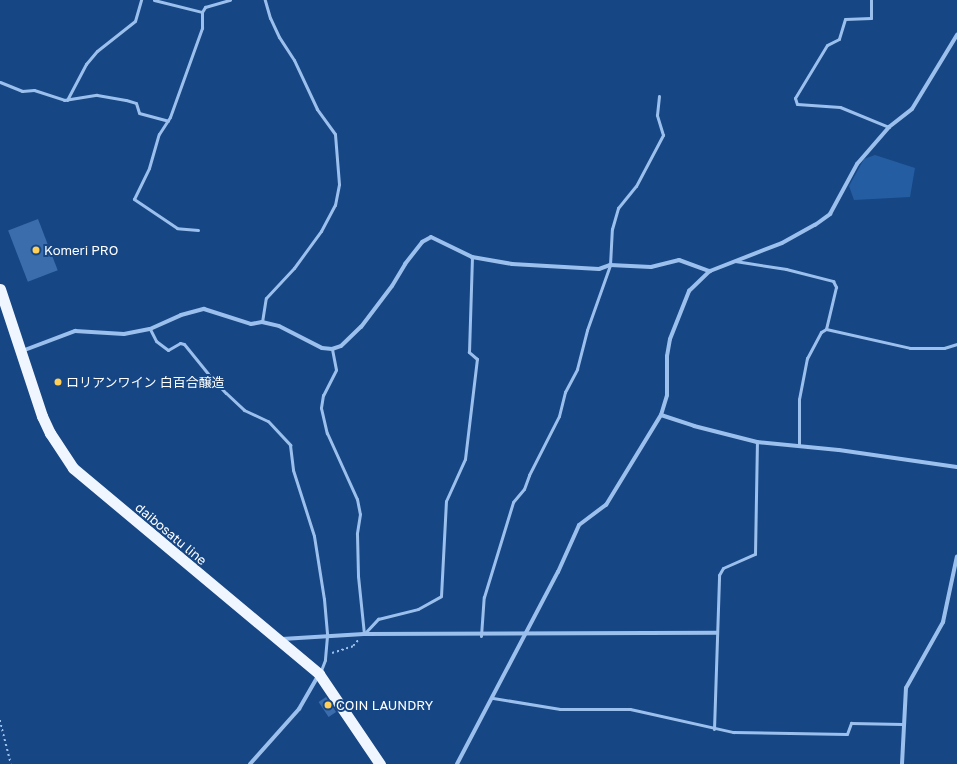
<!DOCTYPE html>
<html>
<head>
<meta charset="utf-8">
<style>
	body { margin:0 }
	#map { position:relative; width:957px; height:764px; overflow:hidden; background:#164684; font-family:"Golos Text","Noto Sans JP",sans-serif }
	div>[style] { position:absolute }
	.green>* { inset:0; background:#255da2 }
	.building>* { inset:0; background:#3b6dac; transform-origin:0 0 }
	.path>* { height:1.5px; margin-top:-0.75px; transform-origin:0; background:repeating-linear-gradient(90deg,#9bc0ed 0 2px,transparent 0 5px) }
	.service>* { height:3px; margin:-1.5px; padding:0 1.5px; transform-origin:1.5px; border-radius:1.5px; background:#9bc0ed }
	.minor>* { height:4px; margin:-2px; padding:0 2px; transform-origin:2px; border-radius:2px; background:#9bc0ed }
	.trunk>* { height:11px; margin:-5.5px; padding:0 5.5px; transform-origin:5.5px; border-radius:5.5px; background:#f0f6ff }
	.dots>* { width:11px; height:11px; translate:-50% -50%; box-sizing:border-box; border:2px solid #164684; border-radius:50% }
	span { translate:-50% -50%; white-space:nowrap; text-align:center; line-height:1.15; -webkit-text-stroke:4px #164684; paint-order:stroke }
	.poi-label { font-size:13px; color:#fff }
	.left { translate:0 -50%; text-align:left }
	.street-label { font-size:13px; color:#fff }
</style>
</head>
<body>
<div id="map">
	<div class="green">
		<i style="clip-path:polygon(875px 155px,915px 168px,910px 197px,854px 200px,849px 186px,864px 159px)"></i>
	</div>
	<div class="building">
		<i style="left:38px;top:219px;width:55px;height:32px;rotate:69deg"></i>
		<i style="left:326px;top:697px;width:18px;height:9px;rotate:56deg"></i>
	</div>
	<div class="path">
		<i style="left:332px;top:653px;width:22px;rotate:-18deg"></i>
		<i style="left:353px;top:646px;width:8px;rotate:-50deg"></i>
		<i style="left:0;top:720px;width:45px;rotate:76deg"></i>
	</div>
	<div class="service">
		<i style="left:154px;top:0;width:49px;rotate:14deg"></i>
		<i style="left:202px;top:12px;width:6px;rotate:-59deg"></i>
		<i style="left:205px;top:7px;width:26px;rotate:-16deg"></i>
		<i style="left:871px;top:0;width:18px;rotate:90deg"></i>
		<i style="left:871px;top:18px;width:26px;rotate:178deg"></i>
		<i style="left:845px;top:19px;width:21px;rotate:107deg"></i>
		<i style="left:839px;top:39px;width:13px;rotate:153deg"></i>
		<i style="left:827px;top:45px;width:62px;rotate:121.1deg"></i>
		<i style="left:795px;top:98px;width:6px;rotate:72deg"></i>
		<i style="left:797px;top:104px;width:43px;rotate:4deg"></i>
		<i style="left:840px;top:107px;width:53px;rotate:22.2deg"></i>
		<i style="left:0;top:82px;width:24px;rotate:22deg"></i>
		<i style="left:22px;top:91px;width:12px;rotate:-5deg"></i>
		<i style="left:34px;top:90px;width:32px;rotate:18deg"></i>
		<i style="left:64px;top:100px;width:33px;rotate:-9deg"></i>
		<i style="left:97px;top:95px;width:29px;rotate:10deg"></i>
		<i style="left:126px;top:100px;width:10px;rotate:17deg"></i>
		<i style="left:136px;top:103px;width:10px;rotate:73deg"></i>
		<i style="left:139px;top:113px;width:30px;rotate:15deg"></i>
		<i style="left:67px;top:100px;width:41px;rotate:-62.2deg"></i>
		<i style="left:86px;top:64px;width:17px;rotate:-50deg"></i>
		<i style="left:97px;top:51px;width:48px;rotate:-38.3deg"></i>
		<i style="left:135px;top:21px;width:22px;rotate:-74deg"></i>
		<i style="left:198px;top:230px;width:21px;rotate:-175deg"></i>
		<i style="left:177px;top:228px;width:52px;rotate:-146deg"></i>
		<i style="left:134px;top:199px;width:34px;rotate:-64deg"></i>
		<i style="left:149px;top:168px;width:35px;rotate:-74deg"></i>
		<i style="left:159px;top:134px;width:20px;rotate:-57deg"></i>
		<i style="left:170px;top:117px;width:95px;rotate:-70.2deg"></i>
		<i style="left:202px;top:28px;width:16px;rotate:-90deg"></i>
		<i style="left:735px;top:261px;width:52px;rotate:8.9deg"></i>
		<i style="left:786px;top:269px;width:49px;rotate:14.3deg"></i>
		<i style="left:833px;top:281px;width:7px;rotate:63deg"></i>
		<i style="left:836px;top:287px;width:43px;rotate:103.4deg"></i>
		<i style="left:826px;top:329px;width:6px;rotate:149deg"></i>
		<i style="left:821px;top:332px;width:30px;rotate:118deg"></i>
		<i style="left:807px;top:358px;width:42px;rotate:101deg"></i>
		<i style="left:799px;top:399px;width:47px;rotate:90deg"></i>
		<i style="left:262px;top:322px;width:24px;rotate:-81deg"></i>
		<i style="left:266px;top:298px;width:41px;rotate:-47deg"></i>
		<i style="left:294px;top:268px;width:46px;rotate:-53.9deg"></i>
		<i style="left:321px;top:231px;width:30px;rotate:-62deg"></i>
		<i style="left:335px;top:205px;width:21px;rotate:-79deg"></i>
		<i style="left:339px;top:184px;width:50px;rotate:-94.6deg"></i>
		<i style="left:335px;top:134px;width:31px;rotate:-126deg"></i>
		<i style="left:317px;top:109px;width:54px;rotate:-115.1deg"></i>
		<i style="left:294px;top:60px;width:27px;rotate:-123deg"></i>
		<i style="left:279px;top:37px;width:21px;rotate:-115deg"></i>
		<i style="left:270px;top:18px;width:19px;rotate:-106deg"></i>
		<i style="left:150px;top:329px;width:13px;rotate:63deg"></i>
		<i style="left:156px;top:341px;width:15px;rotate:37deg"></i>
		<i style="left:168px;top:350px;width:14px;rotate:-30deg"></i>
		<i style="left:180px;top:343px;width:4px;rotate:14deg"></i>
		<i style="left:184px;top:344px;width:38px;rotate:51deg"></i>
		<i style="left:208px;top:374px;width:26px;rotate:47deg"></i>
		<i style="left:226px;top:393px;width:25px;rotate:43deg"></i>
		<i style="left:244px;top:410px;width:26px;rotate:25deg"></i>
		<i style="left:268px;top:421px;width:33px;rotate:47deg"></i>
		<i style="left:290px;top:445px;width:25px;rotate:83deg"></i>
		<i style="left:293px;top:470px;width:69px;rotate:72.3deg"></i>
		<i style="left:314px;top:536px;width:64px;rotate:81deg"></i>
		<i style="left:324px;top:599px;width:37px;rotate:85deg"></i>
		<i style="left:327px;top:636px;width:24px;rotate:95deg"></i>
		<i style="left:325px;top:660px;width:14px;rotate:111deg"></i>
		<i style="left:826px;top:329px;width:86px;rotate:12.7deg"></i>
		<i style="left:910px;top:348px;width:34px"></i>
		<i style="left:944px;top:348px;width:14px;rotate:-17deg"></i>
		<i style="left:332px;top:349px;width:21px;rotate:79deg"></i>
		<i style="left:336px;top:370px;width:28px;rotate:117deg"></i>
		<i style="left:323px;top:395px;width:13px;rotate:99deg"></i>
		<i style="left:321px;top:408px;width:26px;rotate:77deg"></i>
		<i style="left:327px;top:433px;width:72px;rotate:65.6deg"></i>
		<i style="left:357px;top:499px;width:15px;rotate:79deg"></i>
		<i style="left:360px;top:514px;width:20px;rotate:99deg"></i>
		<i style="left:357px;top:534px;width:42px;rotate:88.6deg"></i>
		<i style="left:358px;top:576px;width:58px;rotate:84.1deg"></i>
		<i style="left:364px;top:634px;width:21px;rotate:-47deg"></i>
		<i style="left:378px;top:619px;width:41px;rotate:-14deg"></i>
		<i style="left:418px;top:609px;width:26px;rotate:-29deg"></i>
		<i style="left:441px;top:596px;width:95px;rotate:-87deg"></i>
		<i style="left:446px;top:501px;width:46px;rotate:-65.7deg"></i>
		<i style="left:465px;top:459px;width:101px;rotate:-83.2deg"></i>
		<i style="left:477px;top:359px;width:11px;rotate:-139deg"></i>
		<i style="left:469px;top:352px;width:95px;rotate:-88.2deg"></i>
		<i style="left:481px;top:636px;width:39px;rotate:-86deg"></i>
		<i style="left:484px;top:597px;width:99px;rotate:-73deg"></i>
		<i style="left:513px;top:502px;width:17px;rotate:-50deg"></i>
		<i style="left:524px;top:489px;width:15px;rotate:-70deg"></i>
		<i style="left:529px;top:475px;width:66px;rotate:-63deg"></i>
		<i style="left:559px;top:416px;width:25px;rotate:-76deg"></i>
		<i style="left:565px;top:392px;width:26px;rotate:-62deg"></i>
		<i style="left:577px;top:369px;width:40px;rotate:-75.6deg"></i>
		<i style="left:587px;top:330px;width:69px;rotate:-70.5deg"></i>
		<i style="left:610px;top:265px;width:36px;rotate:-87deg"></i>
		<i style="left:612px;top:229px;width:22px;rotate:-74deg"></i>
		<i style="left:618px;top:208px;width:28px;rotate:-51deg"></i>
		<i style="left:636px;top:186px;width:58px;rotate:-62.1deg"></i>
		<i style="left:663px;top:135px;width:21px;rotate:-107deg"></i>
		<i style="left:657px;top:115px;width:19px;rotate:-84deg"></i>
		<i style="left:493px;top:698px;width:68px;rotate:9.3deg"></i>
		<i style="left:560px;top:709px;width:70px"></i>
		<i style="left:630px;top:709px;width:106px;rotate:12.6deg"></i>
		<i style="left:733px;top:732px;width:114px;rotate:1deg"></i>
		<i style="left:847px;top:734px;width:12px;rotate:-70deg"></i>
		<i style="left:851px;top:723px;width:51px;rotate:1.1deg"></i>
		<i style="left:714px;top:729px;width:154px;rotate:-88.1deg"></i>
		<i style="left:719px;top:575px;width:8px;rotate:-60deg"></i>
		<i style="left:723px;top:568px;width:35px;rotate:-24deg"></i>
		<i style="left:755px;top:554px;width:112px;rotate:-89deg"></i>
	</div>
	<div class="minor">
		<i style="left:22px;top:351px;width:57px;rotate:-20.7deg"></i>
		<i style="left:75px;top:331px;width:49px;rotate:3.5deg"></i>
		<i style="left:124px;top:334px;width:26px;rotate:-11deg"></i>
		<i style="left:150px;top:329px;width:34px;rotate:-24deg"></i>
		<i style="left:181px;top:315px;width:24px;rotate:-15deg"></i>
		<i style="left:204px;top:309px;width:49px;rotate:17.7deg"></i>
		<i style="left:251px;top:324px;width:11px;rotate:-10deg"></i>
		<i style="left:262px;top:322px;width:17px;rotate:13deg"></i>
		<i style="left:279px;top:326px;width:48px;rotate:27.1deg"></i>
		<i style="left:322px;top:348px;width:10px;rotate:6deg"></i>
		<i style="left:332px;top:349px;width:9px;rotate:-18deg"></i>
		<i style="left:341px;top:346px;width:28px;rotate:-44deg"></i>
		<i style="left:361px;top:327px;width:51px;rotate:-52.9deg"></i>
		<i style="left:392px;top:286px;width:26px;rotate:-59deg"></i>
		<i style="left:405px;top:264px;width:28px;rotate:-52deg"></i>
		<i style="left:422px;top:242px;width:10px;rotate:-29deg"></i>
		<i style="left:431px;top:237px;width:46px;rotate:26deg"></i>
		<i style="left:472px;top:257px;width:41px;rotate:9.9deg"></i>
		<i style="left:512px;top:264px;width:87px;rotate:3.3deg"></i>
		<i style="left:599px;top:269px;width:12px;rotate:-20deg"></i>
		<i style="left:610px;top:265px;width:41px;rotate:2.8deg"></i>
		<i style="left:651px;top:267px;width:29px;rotate:-14deg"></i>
		<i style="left:679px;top:260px;width:33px;rotate:20deg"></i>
		<i style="left:661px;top:415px;width:35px;rotate:18deg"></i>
		<i style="left:694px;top:426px;width:65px;rotate:14.3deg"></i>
		<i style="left:757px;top:442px;width:82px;rotate:5.6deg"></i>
		<i style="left:839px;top:450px;width:119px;rotate:8.2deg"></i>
		<i style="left:282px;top:639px;width:82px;rotate:-3.5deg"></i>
		<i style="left:364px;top:634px;width:353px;rotate:-0.2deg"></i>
		<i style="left:250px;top:764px;width:74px;rotate:-48.3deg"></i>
		<i style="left:299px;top:709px;width:38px;rotate:-60deg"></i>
		<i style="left:457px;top:764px;width:217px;rotate:-62.3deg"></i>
		<i style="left:558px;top:572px;width:51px;rotate:-65.9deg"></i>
		<i style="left:579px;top:525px;width:34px;rotate:-37deg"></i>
		<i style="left:606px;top:505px;width:105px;rotate:-58.6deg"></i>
		<i style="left:661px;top:415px;width:21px;rotate:-73deg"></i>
		<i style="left:667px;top:395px;width:39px;rotate:-90deg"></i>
		<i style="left:667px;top:356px;width:17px;rotate:-80deg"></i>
		<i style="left:670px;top:339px;width:52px;rotate:-68.4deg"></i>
		<i style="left:689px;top:291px;width:29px;rotate:-44deg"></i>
		<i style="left:710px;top:271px;width:77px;rotate:-21.3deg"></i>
		<i style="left:782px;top:243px;width:38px;rotate:-29deg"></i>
		<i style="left:815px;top:225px;width:19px;rotate:-36deg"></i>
		<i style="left:830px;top:214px;width:57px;rotate:-61.6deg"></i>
		<i style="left:857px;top:164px;width:49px;rotate:-49.1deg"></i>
		<i style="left:889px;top:127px;width:29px;rotate:-38deg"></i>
		<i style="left:912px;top:109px;width:87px;rotate:-58.7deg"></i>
		<i style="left:902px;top:764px;width:76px;rotate:-87deg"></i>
		<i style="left:906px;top:688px;width:76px;rotate:-60.7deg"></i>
		<i style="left:943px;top:622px;width:67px;rotate:-78deg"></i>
	</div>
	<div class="trunk">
		<i style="left:0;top:289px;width:134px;rotate:71.7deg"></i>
		<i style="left:42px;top:416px;width:19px;rotate:65deg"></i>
		<i style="left:50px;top:433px;width:42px;rotate:56.7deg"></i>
		<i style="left:73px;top:468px;width:321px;rotate:39.9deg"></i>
		<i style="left:319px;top:674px;width:109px;rotate:55.9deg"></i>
	</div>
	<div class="dots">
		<i style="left:36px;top:250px;background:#ffcf57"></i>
		<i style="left:58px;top:382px;background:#ffcf57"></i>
		<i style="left:328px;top:705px;background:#ffcf57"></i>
	</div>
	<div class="poi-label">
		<span class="left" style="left:44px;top:250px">Komeri PRO</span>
		<span class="left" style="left:66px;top:382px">ロリアンワイン 白百合醸造</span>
		<span class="left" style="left:336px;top:705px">COIN LAUNDRY</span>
	</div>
	<div class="street-label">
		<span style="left:171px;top:534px;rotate:40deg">daibosatu line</span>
	</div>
</div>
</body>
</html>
